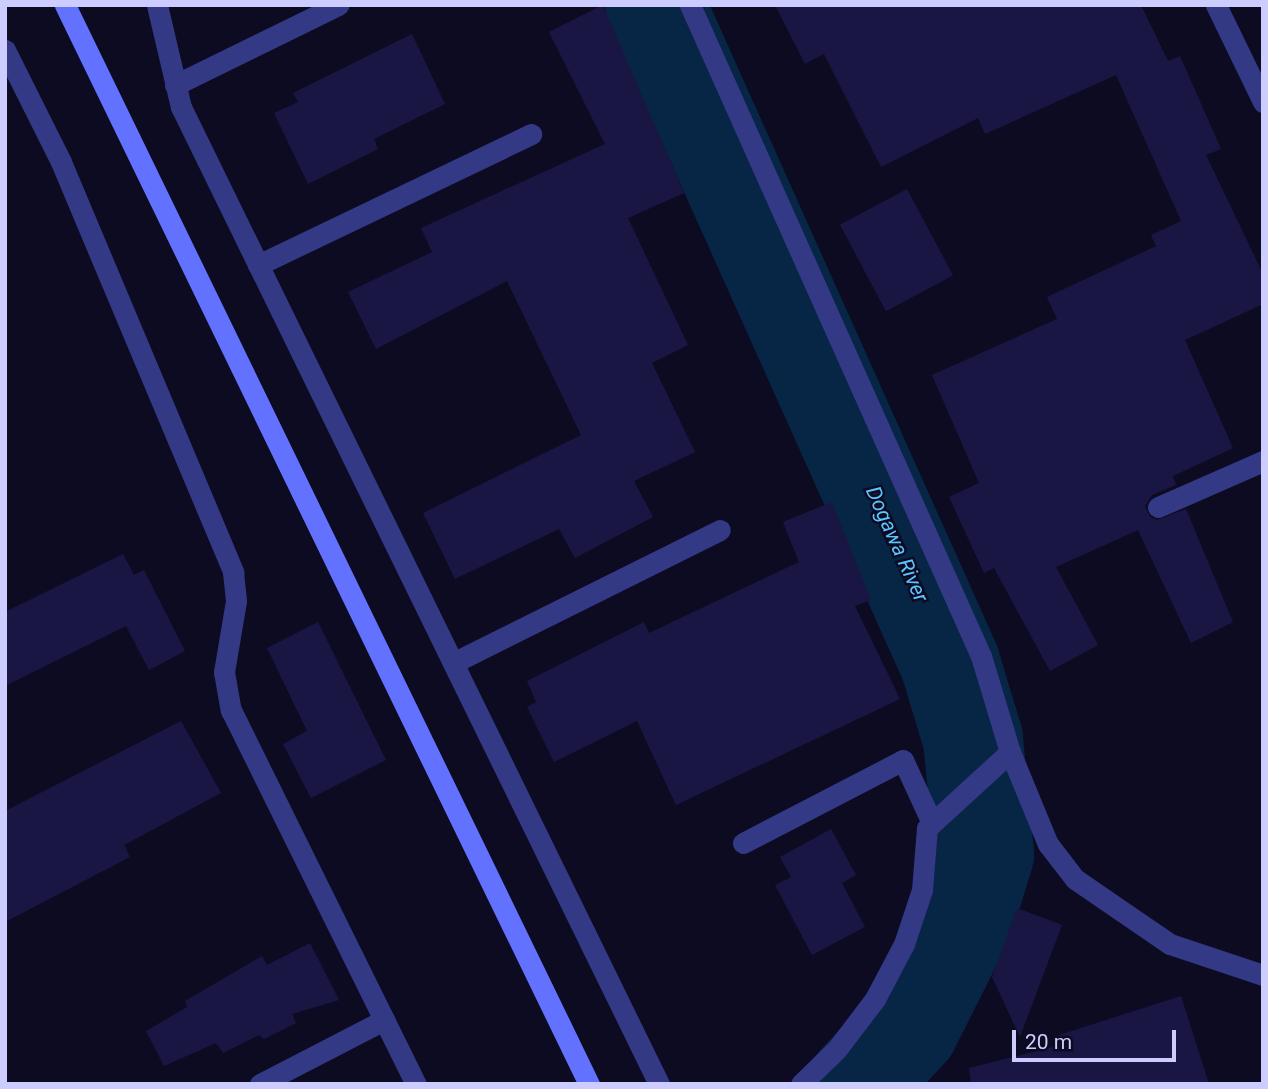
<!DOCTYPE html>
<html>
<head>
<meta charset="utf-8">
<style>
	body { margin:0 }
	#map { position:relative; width:1268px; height:1089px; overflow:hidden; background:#0d0b22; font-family:Roboto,sans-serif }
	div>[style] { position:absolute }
	.river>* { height:100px; margin:-50px; padding:0 50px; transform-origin:50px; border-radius:50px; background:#072545 }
	.building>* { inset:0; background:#1a1644; transform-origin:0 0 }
	.lane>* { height:21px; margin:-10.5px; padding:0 10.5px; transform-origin:10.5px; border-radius:10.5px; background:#333985 }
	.street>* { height:21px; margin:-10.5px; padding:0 10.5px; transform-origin:10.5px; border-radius:10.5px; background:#333985 }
	.secondary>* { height:21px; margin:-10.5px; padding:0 10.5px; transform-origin:10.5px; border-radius:10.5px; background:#6371ff }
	span { translate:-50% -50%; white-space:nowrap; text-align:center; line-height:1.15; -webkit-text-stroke:5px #0d0b22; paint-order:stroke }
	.water-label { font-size:21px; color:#5ac5ff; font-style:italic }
	.frame { position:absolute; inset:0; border:7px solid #ccf; pointer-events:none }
	.scale { position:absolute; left:1012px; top:1030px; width:164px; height:32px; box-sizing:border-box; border:4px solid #ccf; border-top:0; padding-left:9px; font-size:21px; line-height:24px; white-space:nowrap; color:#ccf; -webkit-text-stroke:5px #0d0b22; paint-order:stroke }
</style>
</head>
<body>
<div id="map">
	<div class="river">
		<i style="left:655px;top:5px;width:721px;rotate:65.85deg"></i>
		<i style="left:950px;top:663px;width:79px;rotate:73.2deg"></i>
		<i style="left:973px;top:739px;width:116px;rotate:84.5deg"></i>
		<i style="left:984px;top:854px;width:66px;rotate:106.8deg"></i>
		<i style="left:965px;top:917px;width:124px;rotate:116.8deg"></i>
		<i style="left:909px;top:1028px;width:76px;rotate:132.9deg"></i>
	</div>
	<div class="building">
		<i style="clip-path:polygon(603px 5px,684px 193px,628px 218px,688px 345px,652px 363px,695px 452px,634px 481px,653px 517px,575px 558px,559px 529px,455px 579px,423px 513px,581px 435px,507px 281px,376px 349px,348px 292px,432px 252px,421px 228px,605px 144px,549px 32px)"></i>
		<i style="clip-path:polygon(775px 5px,1141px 5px,1168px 61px,1180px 56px,1221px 149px,1206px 155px,1263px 274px,1263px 304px,1185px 340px,1233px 448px,1173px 476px,1176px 485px,1152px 495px,1145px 506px,1150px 517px,1157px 520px,1186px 509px,1233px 622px,1191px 643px,1138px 530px,1056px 567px,1098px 645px,1050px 671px,994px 568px,984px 573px,949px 497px,979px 483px,932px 375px,1057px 319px,1047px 297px,1156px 246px,1151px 235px,1181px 221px,1116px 75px,985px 134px,978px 118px,881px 167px,824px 54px,805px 64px)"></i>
		<i style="clip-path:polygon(412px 34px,445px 104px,374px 139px,378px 149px,308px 184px,274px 113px,298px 102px,293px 93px)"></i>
		<i style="left:907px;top:189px;width:98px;height:76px;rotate:62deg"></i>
		<i style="clip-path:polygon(832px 502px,871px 600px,855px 606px,900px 699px,676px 805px,637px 721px,554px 762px,527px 707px,536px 702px,527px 681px,644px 622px,649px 633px,799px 562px,783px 522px)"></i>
		<i style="clip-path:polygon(123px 554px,134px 575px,144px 570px,185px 651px,149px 670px,126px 626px,5px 686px,5px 612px)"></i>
		<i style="clip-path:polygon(318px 622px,386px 760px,311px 798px,283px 744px,307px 731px,267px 648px)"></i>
		<i style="clip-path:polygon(181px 721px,221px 793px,124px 845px,130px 857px,5px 922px,5px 811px)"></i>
		<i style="clip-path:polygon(831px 829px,856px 875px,842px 883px,865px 927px,812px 955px,775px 885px,791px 877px,780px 857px)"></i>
		<i style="clip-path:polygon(1017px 908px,1062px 925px,1020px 1037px,992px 977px)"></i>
		<i style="clip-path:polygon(310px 943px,339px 1000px,292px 1014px,296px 1023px,264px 1039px,259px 1035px,223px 1053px,216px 1043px,164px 1066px,146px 1031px,187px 1007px,185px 1001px,262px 956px,267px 965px)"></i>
		<i style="clip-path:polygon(1181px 996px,1209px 1084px,971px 1084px,969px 1068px,1072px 1042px,1056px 1036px)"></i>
	</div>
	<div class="lane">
		<i style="left:1158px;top:507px;width:115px;rotate:-23.7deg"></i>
		<i style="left:260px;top:1084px;width:140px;rotate:-27.3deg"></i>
	</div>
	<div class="street">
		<i style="left:157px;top:5px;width:105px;rotate:76.8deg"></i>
		<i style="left:181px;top:107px;width:1088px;rotate:63.93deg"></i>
		<i style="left:690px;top:5px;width:713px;rotate:65.92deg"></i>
		<i style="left:981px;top:656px;width:100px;rotate:73.2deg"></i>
		<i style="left:1010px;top:752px;width:100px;rotate:67.6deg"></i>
		<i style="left:1048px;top:844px;width:44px;rotate:52.4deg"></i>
		<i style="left:1075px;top:879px;width:115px;rotate:34.4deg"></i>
		<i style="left:1170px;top:944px;width:98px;rotate:18.4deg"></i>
		<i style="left:1216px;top:5px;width:108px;rotate:64.1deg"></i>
		<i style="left:5px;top:50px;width:125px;rotate:63.4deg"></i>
		<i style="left:61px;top:162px;width:445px;rotate:67.2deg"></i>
		<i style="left:233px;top:572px;width:29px;rotate:84deg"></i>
		<i style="left:236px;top:601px;width:72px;rotate:99.6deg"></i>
		<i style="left:224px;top:672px;width:39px;rotate:80deg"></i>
		<i style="left:231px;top:710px;width:417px;rotate:63.7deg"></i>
		<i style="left:175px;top:85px;width:182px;rotate:-26.1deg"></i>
		<i style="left:258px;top:265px;width:303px;rotate:-25.6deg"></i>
		<i style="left:453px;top:663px;width:298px;rotate:-26.5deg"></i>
		<i style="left:743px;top:843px;width:180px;rotate:-27.4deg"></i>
		<i style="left:903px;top:760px;width:69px;rotate:65.3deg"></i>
		<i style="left:801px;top:1084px;width:50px;rotate:-44.2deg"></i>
		<i style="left:837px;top:1049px;width:63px;rotate:-52.8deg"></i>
		<i style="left:875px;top:999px;width:62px;rotate:-62.2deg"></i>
		<i style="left:904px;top:944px;width:57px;rotate:-71.6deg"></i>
		<i style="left:922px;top:890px;width:62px;rotate:-85.4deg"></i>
		<i style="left:927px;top:828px;width:113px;rotate:-42.5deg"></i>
	</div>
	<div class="secondary">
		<i style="left:65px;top:5px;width:1200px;rotate:64.1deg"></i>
	</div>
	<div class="water-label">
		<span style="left:897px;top:544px;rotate:66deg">Dogawa River</span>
	</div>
	<div class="frame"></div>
	<div class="scale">20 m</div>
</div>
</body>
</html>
